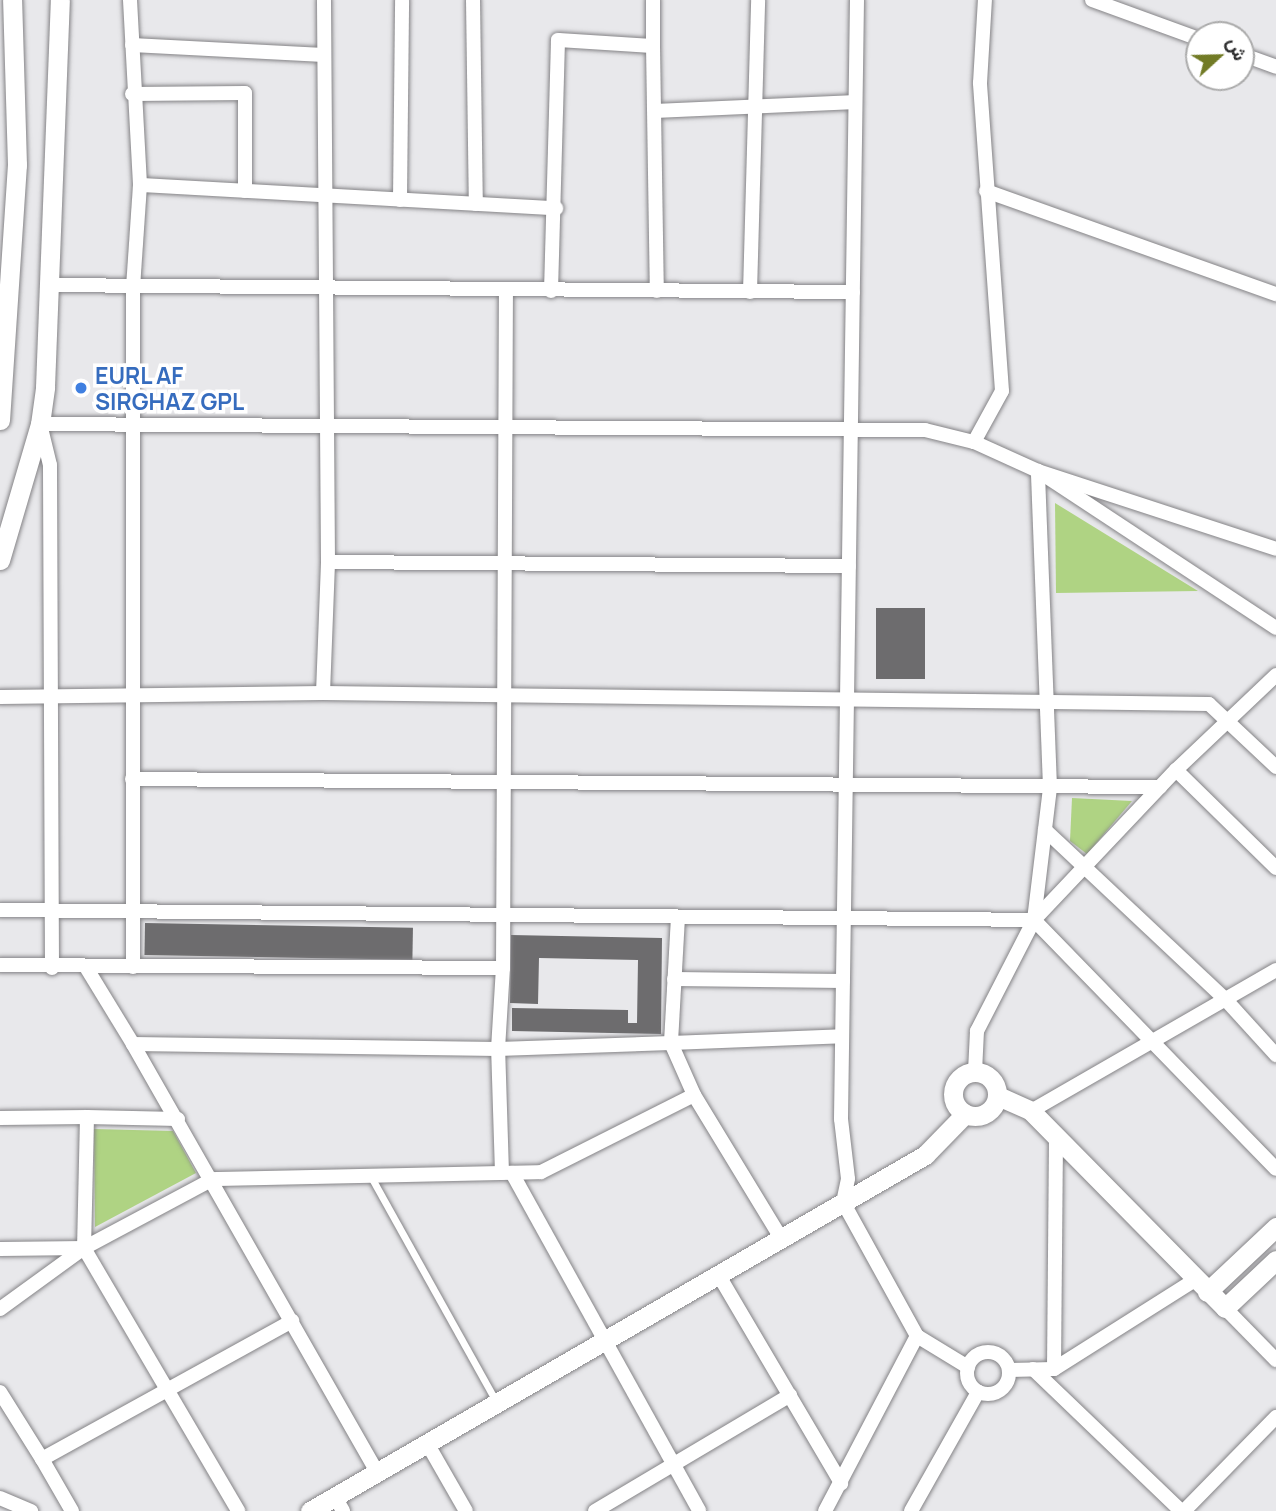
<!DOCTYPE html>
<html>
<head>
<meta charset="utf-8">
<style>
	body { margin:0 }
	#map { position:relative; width:1276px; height:1511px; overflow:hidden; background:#e8e8eb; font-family:Manrope,Vazirmatn,sans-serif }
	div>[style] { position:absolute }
	.green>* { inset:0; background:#afd383 }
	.building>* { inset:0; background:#6d6c6e; transform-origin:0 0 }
	.roads { filter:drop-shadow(0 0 2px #848386) drop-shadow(0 0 2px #848386) }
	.lane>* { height:7px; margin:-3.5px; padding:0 3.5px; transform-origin:3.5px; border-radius:3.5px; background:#fff }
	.street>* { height:14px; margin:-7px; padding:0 7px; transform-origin:7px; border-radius:7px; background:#fff }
	.street>.ring { margin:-7px; padding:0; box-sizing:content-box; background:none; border:14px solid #fff; border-radius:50% }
	.secondary>* { height:19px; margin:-9.5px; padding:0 9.5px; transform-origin:9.5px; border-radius:9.5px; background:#fff }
	.secondary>.ring { margin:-9.5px; padding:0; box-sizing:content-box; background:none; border:19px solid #fff; border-radius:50% }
	.dots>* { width:19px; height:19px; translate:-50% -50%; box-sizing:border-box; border:4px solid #fff; border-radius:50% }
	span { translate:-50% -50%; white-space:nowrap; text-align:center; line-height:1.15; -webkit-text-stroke:7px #fff; paint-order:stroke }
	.shop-label { font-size:23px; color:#366cbe; font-weight:700 }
	.left { translate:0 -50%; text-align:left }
	.north { position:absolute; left:1185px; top:21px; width:70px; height:70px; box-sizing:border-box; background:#fff; border:2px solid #ababab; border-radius:50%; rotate:68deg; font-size:19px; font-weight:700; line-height:28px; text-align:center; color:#2c2c2d }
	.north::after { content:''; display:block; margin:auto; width:24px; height:32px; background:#727b26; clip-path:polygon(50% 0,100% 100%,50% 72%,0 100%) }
</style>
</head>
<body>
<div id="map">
	<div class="green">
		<i style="clip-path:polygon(1055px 503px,1198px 591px,1056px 593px)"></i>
		<i style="clip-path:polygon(1072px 798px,1132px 801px,1087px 854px,1070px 841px)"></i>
		<i style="clip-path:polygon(94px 1129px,173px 1131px,196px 1173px,95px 1227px)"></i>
	</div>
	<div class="building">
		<i style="left:876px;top:608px;width:49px;height:71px"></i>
		<i style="left:145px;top:923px;width:268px;height:32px;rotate:1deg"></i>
		<i style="clip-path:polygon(511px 935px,662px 938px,661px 1034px,512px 1031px,512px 1008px,628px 1010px,628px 1023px,637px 1023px,638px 960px,539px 958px,538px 1004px,510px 1003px)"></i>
	</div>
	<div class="roads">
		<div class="lane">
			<i style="left:370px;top:1175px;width:257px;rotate:60.9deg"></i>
		</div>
		<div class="street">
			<i style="left:130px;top:0;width:185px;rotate:86.9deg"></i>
			<i style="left:140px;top:185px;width:103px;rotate:93.9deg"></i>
			<i style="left:133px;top:288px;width:679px;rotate:90deg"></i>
			<i style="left:473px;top:0;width:204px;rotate:89.2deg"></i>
			<i style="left:857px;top:0;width:1119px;rotate:90.82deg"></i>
			<i style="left:841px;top:1119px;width:60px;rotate:83.3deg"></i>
			<i style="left:848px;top:1179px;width:24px;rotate:102deg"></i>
			<i style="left:843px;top:1202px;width:153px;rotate:61.1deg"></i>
			<i style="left:917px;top:1336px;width:60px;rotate:31.3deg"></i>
			<i style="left:1092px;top:0;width:114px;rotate:20deg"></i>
			<i style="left:132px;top:45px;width:192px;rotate:3deg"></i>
			<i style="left:653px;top:46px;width:46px;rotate:-90deg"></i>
			<i style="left:1241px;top:54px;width:37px;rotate:20deg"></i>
			<i style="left:132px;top:94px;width:113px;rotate:-0.5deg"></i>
			<i style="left:245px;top:93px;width:98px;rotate:90deg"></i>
			<i style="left:656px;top:111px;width:199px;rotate:-2.6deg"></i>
			<i style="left:140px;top:185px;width:417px;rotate:3.2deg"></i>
			<i style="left:986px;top:191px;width:308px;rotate:19.6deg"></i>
			<i style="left:400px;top:200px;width:200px;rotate:-89.4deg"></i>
			<i style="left:48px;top:285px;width:805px;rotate:0.5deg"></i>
			<i style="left:551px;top:291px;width:251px;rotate:-88.4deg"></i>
			<i style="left:558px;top:40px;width:95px;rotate:3.6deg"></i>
			<i style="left:653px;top:46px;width:245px;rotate:89.1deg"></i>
			<i style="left:750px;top:292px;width:292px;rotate:-88.4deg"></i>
			<i style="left:974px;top:442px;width:58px;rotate:-61.2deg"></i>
			<i style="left:1002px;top:391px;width:309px;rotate:-94.1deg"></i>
			<i style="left:980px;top:83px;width:83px;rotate:-86.6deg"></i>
			<i style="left:328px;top:562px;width:521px;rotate:0.44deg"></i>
			<i style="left:323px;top:693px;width:131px;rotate:-87.8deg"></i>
			<i style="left:328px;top:562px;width:562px;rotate:-90.41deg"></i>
			<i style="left:0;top:697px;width:323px;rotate:-0.7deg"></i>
			<i style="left:323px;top:693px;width:886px;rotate:0.71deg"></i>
			<i style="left:1209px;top:704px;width:92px;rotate:43.2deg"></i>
			<i style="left:1176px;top:770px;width:138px;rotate:-43.5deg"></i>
			<i style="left:132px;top:779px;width:1028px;rotate:0.45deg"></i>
			<i style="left:1045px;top:830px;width:247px;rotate:43.2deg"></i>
			<i style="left:1225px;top:999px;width:76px;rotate:47.7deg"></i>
			<i style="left:0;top:910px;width:1034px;rotate:0.55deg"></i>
			<i style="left:1034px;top:920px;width:125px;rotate:117.2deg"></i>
			<i style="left:977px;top:1031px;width:41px;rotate:92.8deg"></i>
			<i style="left:678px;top:917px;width:126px;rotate:93.2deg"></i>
			<i style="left:671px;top:1043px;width:171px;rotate:-2.3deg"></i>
			<i style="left:1034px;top:920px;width:134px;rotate:-83.1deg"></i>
			<i style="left:1050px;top:787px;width:316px;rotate:-92.2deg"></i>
			<i style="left:1038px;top:471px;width:250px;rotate:18.1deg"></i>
			<i style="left:1034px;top:920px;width:207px;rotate:-46.6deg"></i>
			<i style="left:1176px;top:770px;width:140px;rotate:44.4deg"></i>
			<i style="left:1034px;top:920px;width:347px;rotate:45.8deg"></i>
			<i style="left:0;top:965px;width:503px;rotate:0.34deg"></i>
			<i style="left:86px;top:967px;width:90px;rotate:58.6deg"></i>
			<i style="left:52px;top:968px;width:503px;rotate:-90.23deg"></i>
			<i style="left:50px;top:465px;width:42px;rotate:-103.7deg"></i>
			<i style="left:40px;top:424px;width:885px;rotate:0.39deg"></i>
			<i style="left:925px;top:430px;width:50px;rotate:13.8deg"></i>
			<i style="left:974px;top:442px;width:70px;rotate:24.4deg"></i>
			<i style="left:1038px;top:471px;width:285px;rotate:33.4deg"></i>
			<i style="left:674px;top:979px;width:169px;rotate:0.7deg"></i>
			<i style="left:1031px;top:1111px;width:283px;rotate:-29.9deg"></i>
			<i style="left:0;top:1118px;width:87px;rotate:-0.7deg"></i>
			<i style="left:178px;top:1119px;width:91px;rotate:-178.7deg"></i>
			<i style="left:87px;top:1117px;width:131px;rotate:91.3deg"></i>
			<i style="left:84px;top:1248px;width:305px;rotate:59.6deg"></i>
			<i style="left:502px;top:1173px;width:124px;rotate:-91.8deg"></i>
			<i style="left:498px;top:1049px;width:81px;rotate:-86.5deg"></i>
			<i style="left:503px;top:968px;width:678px;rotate:-89.75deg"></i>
			<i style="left:512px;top:1173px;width:386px;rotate:61deg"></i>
			<i style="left:0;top:1249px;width:84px;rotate:-0.7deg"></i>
			<i style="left:718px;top:1274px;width:243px;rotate:59.5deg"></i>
			<i style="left:1225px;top:1308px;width:73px;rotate:45.6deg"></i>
			<i style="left:0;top:1309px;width:104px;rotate:-36deg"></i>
			<i style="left:84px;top:1248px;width:146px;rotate:-28.1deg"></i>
			<i style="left:213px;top:1179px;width:328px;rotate:-1.2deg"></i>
			<i style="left:541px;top:1172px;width:171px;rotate:-26.7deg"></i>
			<i class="ring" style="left:967px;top:1352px;width:28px;height:28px"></i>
			<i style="left:1033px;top:1369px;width:205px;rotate:43.8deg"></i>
			<i style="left:1054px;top:1369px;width:167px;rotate:-32.3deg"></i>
			<i style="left:1009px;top:1370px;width:45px;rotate:-1.3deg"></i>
			<i style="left:1054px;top:1369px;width:234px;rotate:-89.5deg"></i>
			<i style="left:0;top:1392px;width:79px;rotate:57.9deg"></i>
			<i style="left:427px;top:1443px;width:78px;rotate:60.2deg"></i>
			<i style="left:377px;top:1472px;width:493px;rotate:-119.7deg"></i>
			<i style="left:133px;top:1044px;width:365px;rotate:0.8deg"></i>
			<i style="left:498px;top:1049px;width:173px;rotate:-2deg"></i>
			<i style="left:671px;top:1043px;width:57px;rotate:66.1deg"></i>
			<i style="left:694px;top:1095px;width:167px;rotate:58.7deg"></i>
			<i style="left:335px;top:1497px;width:16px;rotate:60deg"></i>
			<i style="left:0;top:1498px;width:34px;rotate:23deg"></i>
			<i style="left:72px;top:1511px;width:60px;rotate:-120deg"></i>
			<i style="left:42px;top:1459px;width:286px;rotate:-28.9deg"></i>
			<i style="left:595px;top:1511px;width:227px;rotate:-30.7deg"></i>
			<i style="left:825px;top:1511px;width:198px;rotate:-62.3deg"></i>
			<i style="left:911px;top:1511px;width:137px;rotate:-60.6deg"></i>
			<i style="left:1184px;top:1511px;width:132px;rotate:-45.6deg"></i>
		</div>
		<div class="secondary">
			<i style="left:0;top:420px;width:256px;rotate:-86.2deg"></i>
			<i style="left:17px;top:165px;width:165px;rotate:-91.7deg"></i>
			<i style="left:0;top:560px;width:142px;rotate:-73.6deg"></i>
			<i style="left:40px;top:424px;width:37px;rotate:-82deg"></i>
			<i style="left:45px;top:387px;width:387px;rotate:-87.8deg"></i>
			<i class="ring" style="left:953px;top:1072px;width:25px;height:25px"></i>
			<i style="left:998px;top:1096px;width:36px;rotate:24deg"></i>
			<i style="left:1031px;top:1111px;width:276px;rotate:45.4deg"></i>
			<i style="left:1225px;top:1308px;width:70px;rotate:-43.3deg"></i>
			<i style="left:1207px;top:1292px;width:95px;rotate:-43.3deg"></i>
			<i style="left:310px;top:1511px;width:711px;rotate:-30.06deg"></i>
			<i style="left:925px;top:1155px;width:57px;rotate:-45.7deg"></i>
		</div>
	</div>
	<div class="dots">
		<i style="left:81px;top:388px;background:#3f7fe0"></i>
	</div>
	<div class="shop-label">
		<span class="left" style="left:95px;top:388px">EURL AF<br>SIRGHAZ GPL</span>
	</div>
	<div class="north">ش</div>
</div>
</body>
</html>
